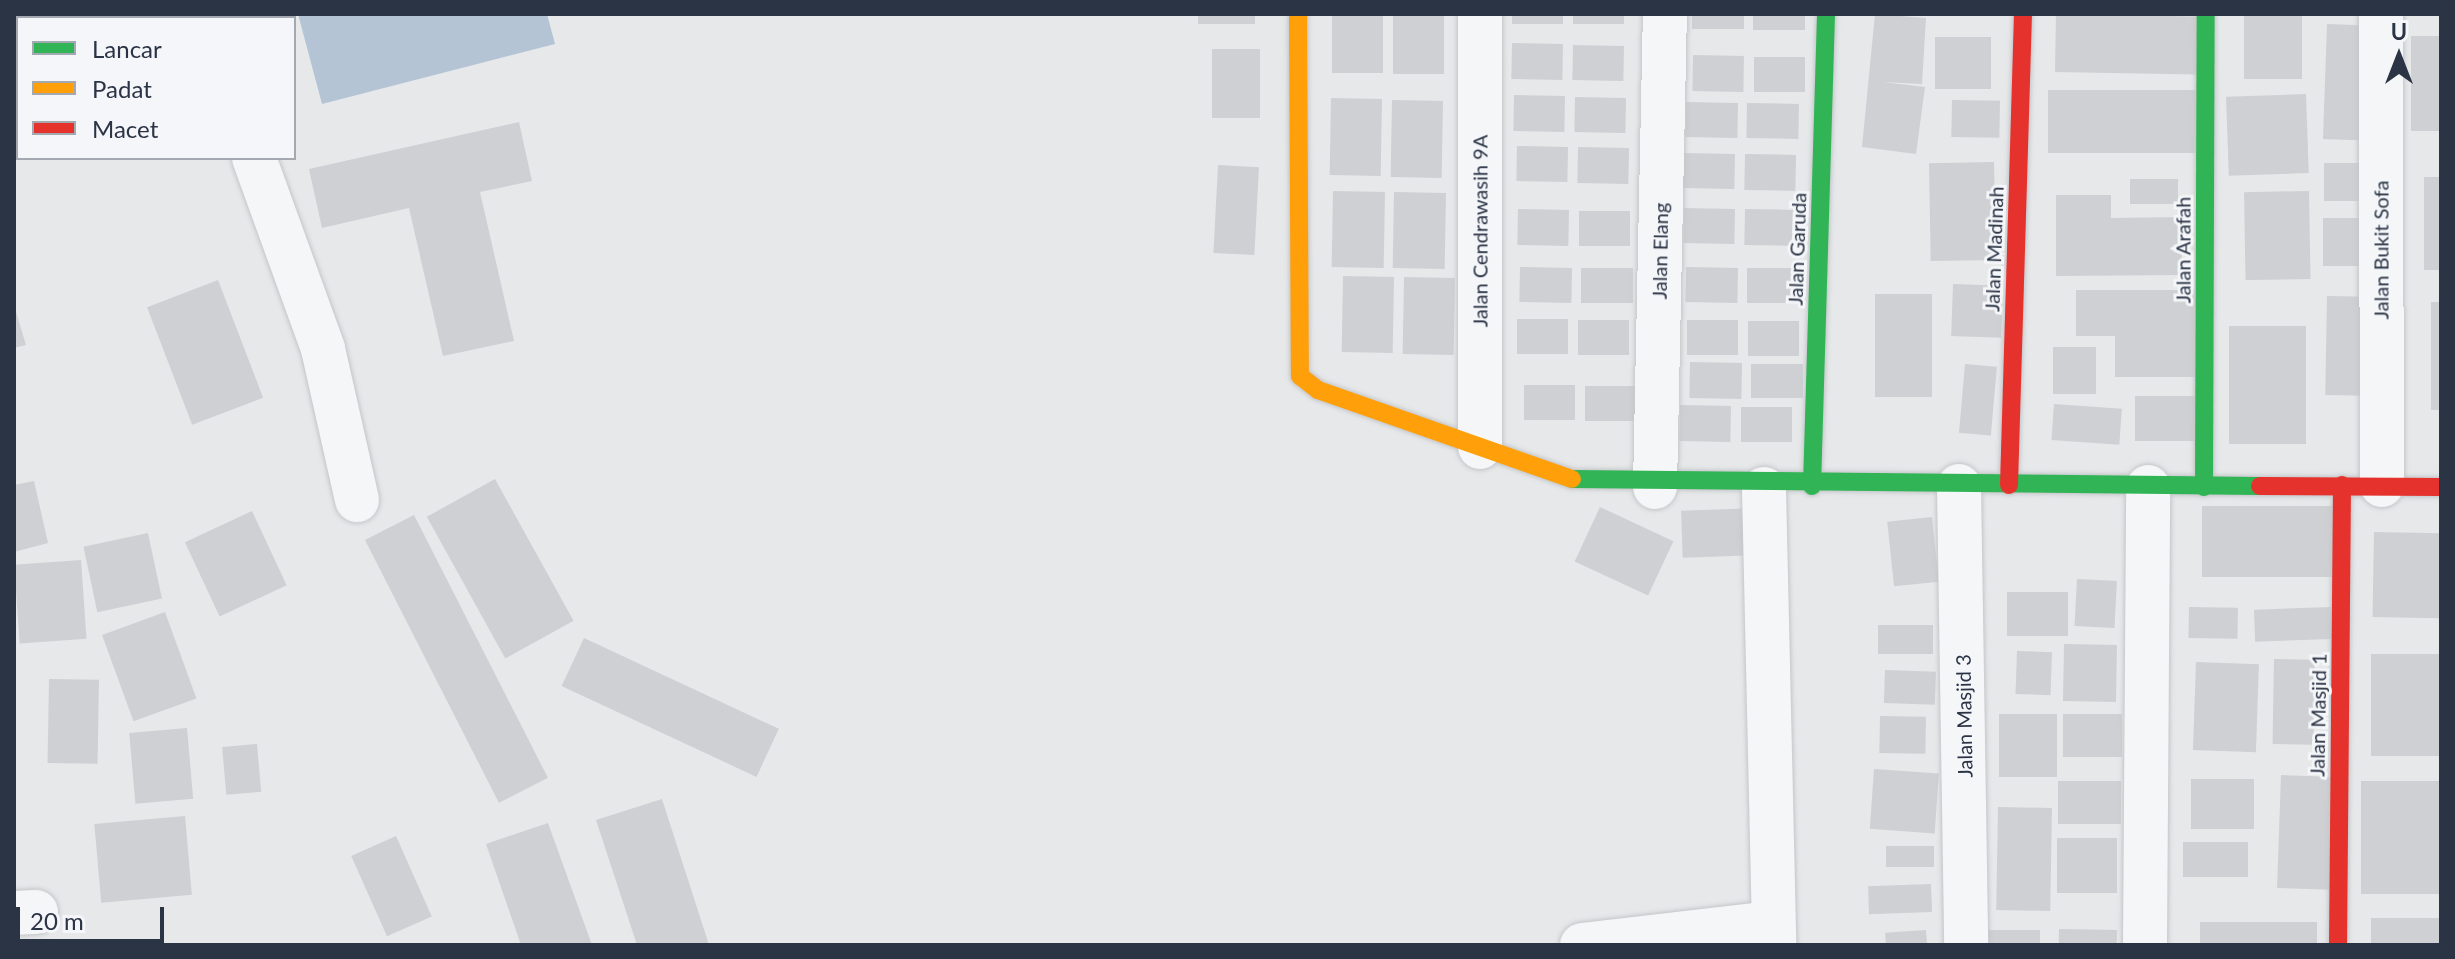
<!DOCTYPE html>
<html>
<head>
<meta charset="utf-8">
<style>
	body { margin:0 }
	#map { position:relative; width:2455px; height:959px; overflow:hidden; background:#e6e8ea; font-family:Lato,sans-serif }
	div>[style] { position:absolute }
	.water>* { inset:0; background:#b4c4d5 }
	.building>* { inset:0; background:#ced0d3; transform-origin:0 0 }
	.roads { filter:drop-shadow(0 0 2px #c4c6c8) drop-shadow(0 0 2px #c4c6c8) }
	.street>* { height:44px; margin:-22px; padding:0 22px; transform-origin:22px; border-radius:22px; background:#f5f6f7 }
	.fast>* { height:18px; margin:-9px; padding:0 9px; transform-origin:9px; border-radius:9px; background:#30b455 }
	.slow>* { height:18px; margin:-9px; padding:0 9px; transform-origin:9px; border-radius:9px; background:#ff9f0a }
	.jam>* { height:18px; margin:-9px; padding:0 9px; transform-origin:9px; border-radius:9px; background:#e5322d }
	span { translate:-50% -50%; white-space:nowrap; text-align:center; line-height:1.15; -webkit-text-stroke:6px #f4f6f9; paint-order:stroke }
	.street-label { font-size:20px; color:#2b3445 }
	.frame { position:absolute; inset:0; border:16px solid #2b3445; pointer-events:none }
	.legend { position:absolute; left:16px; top:16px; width:280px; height:144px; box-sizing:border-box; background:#f4f6f9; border:2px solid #a4a8b1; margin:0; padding:10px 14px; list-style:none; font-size:24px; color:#2b3445 }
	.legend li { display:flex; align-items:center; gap:16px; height:40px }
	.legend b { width:40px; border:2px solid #a4a8b1 }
	.north { position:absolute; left:2359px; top:16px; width:80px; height:80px; -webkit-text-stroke:6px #f4f6f9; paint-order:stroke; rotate:0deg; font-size:22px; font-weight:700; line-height:32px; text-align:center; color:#2b3445 }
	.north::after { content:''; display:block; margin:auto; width:28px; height:36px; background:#2b3445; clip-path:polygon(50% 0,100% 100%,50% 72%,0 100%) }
	.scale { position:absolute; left:16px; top:907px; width:148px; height:36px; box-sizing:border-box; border:4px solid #2b3445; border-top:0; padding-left:10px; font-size:24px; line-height:28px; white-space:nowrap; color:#2b3445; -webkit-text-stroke:6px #f4f6f9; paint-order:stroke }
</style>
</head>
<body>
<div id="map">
	<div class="water">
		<i style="clip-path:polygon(298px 14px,547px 14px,555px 44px,322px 104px)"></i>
	</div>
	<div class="building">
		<i style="left:1198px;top:14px;width:57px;height:10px"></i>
		<i style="left:1332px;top:14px;width:51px;height:59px"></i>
		<i style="left:1393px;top:14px;width:51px;height:60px"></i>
		<i style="left:1512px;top:14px;width:51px;height:10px"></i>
		<i style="left:1573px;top:14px;width:51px;height:10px"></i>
		<i style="left:1692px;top:14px;width:52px;height:15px"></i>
		<i style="left:1753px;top:14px;width:52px;height:16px"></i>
		<i style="clip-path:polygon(1875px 14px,1926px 18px,1922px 84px,1883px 82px,1925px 87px,1916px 154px,1862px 147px)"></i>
		<i style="left:2056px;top:14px;width:141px;height:58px;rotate:1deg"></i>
		<i style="left:2244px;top:14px;width:58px;height:65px"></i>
		<i style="left:2327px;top:24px;width:50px;height:115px;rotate:2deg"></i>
		<i style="left:2411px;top:36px;width:30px;height:95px"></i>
		<i style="left:1935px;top:37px;width:56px;height:52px"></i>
		<i style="left:1512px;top:43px;width:51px;height:36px;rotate:1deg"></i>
		<i style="left:1573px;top:45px;width:51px;height:35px;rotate:1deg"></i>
		<i style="left:1212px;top:49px;width:48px;height:69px"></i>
		<i style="left:1693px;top:55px;width:51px;height:36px;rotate:1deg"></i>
		<i style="left:1754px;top:57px;width:51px;height:35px"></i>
		<i style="left:2048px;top:90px;width:148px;height:63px"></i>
		<i style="left:2306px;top:94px;width:79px;height:80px;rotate:88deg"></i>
		<i style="left:1514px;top:95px;width:51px;height:36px;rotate:1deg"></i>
		<i style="left:1575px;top:97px;width:51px;height:35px;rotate:1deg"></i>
		<i style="left:1331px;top:98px;width:51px;height:77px;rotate:1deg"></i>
		<i style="left:1392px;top:100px;width:51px;height:77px;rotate:1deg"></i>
		<i style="left:1952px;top:100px;width:48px;height:37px;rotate:1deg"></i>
		<i style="left:1686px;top:102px;width:52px;height:35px;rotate:1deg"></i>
		<i style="left:1747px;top:103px;width:52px;height:35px;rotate:1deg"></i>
		<i style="clip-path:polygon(519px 122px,532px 181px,480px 192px,514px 341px,443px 356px,409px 208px,322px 228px,309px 169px)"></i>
		<i style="left:1517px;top:146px;width:51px;height:35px;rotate:1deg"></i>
		<i style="left:1578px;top:147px;width:51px;height:36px;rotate:1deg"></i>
		<i style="left:1684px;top:153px;width:51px;height:35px;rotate:1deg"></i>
		<i style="left:1745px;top:154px;width:51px;height:36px;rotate:1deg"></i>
		<i style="left:1994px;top:162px;width:98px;height:65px;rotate:89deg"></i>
		<i style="left:2324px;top:163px;width:52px;height:38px"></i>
		<i style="left:1218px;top:165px;width:41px;height:88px;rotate:3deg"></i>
		<i style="left:2424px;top:177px;width:17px;height:93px"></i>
		<i style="left:2178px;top:179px;width:25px;height:48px;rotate:90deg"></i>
		<i style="left:1333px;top:191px;width:52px;height:76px;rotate:1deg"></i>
		<i style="left:2309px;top:191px;width:88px;height:65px;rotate:89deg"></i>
		<i style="left:1394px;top:192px;width:52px;height:76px;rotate:1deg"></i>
		<i style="clip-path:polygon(2056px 195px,2111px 195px,2111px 218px,2181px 217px,2182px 275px,2056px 276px)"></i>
		<i style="left:1684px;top:208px;width:51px;height:35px;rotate:1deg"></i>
		<i style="left:1518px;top:209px;width:51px;height:36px;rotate:1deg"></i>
		<i style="left:1745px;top:209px;width:51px;height:36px;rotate:1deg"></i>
		<i style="left:1579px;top:211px;width:51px;height:35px"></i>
		<i style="left:2323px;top:218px;width:50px;height:48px"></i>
		<i style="left:1520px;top:267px;width:52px;height:35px;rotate:1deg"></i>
		<i style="left:1686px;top:267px;width:52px;height:35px;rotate:1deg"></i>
		<i style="left:1581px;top:268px;width:52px;height:35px"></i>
		<i style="left:1747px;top:268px;width:52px;height:35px"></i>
		<i style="left:1343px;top:276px;width:51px;height:76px;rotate:1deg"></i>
		<i style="left:1404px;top:277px;width:51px;height:77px;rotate:1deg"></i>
		<i style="left:218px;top:280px;width:126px;height:76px;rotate:69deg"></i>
		<i style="left:1953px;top:284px;width:50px;height:52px;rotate:2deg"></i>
		<i style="clip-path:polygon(2076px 290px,2195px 290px,2195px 377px,2115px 377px,2115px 336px,2076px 336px)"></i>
		<i style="left:1875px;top:294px;width:57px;height:103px"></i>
		<i style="left:2327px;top:296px;width:43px;height:99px;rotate:1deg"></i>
		<i style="left:2431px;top:302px;width:10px;height:108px"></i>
		<i style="clip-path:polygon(14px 305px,26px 345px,14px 348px)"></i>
		<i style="left:1517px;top:319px;width:51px;height:35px"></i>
		<i style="left:1578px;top:320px;width:51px;height:35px"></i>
		<i style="left:1687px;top:320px;width:51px;height:35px"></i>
		<i style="left:1748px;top:321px;width:51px;height:35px"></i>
		<i style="left:2229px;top:326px;width:77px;height:118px"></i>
		<i style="left:2053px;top:347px;width:43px;height:47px"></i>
		<i style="left:1690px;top:362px;width:52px;height:36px;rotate:1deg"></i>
		<i style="left:1751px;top:364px;width:52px;height:34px"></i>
		<i style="left:1965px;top:364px;width:32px;height:69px;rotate:5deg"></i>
		<i style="left:1524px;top:385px;width:51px;height:35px"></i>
		<i style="left:1585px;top:386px;width:51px;height:35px"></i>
		<i style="left:2135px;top:396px;width:65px;height:45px"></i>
		<i style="left:2054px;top:404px;width:68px;height:36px;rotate:4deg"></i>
		<i style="left:1680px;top:405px;width:51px;height:36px;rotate:1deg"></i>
		<i style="left:1741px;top:407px;width:51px;height:35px"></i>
		<i style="left:495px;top:479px;width:162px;height:78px;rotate:61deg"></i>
		<i style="clip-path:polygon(34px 481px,48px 543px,14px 552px,14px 485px)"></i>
		<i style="left:2335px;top:506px;width:71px;height:133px;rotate:90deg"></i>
		<i style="left:1600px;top:507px;width:81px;height:60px;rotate:25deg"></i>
		<i style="left:1758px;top:508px;width:47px;height:77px;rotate:88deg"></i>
		<i style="left:252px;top:511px;width:82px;height:74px;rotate:65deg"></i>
		<i style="left:414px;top:515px;width:295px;height:55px;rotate:63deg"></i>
		<i style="left:1932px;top:517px;width:65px;height:45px;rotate:84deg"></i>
		<i style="left:2374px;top:532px;width:67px;height:85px;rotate:1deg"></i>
		<i style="left:148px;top:533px;width:67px;height:66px;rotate:78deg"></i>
		<i style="left:81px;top:560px;width:79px;height:67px;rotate:86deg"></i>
		<i style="left:2077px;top:579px;width:40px;height:47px;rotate:3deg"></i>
		<i style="left:2007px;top:592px;width:61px;height:44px"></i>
		<i style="left:2189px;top:607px;width:49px;height:31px;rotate:1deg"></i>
		<i style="left:2331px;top:607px;width:32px;height:77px;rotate:88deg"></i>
		<i style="left:165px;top:612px;width:92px;height:67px;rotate:70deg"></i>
		<i style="left:1878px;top:625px;width:55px;height:29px"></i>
		<i style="left:584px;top:638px;width:215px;height:53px;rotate:25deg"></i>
		<i style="left:2064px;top:644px;width:53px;height:57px;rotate:1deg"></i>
		<i style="left:2017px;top:651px;width:35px;height:43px;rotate:2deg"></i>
		<i style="left:2371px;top:654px;width:70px;height:102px"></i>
		<i style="left:2274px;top:659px;width:41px;height:85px;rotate:1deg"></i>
		<i style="left:2196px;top:662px;width:63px;height:88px;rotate:2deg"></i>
		<i style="left:1885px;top:670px;width:51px;height:33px;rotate:2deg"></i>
		<i style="left:49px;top:679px;width:50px;height:84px;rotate:1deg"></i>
		<i style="left:1999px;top:714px;width:58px;height:63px"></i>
		<i style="left:2122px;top:714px;width:43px;height:59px;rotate:90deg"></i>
		<i style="left:1880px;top:716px;width:46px;height:37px;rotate:1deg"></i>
		<i style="left:187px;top:728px;width:71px;height:58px;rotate:85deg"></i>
		<i style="left:257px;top:744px;width:48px;height:35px;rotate:85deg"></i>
		<i style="left:1874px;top:769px;width:65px;height:60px;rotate:4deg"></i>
		<i style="left:2281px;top:775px;width:54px;height:113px;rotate:2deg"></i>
		<i style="left:2191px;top:779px;width:63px;height:50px"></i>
		<i style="left:2058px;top:781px;width:63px;height:43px"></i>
		<i style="left:2441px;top:781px;width:113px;height:80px;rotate:90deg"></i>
		<i style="clip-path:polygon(662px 799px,709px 945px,637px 945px,596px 820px)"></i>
		<i style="left:1998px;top:807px;width:54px;height:103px;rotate:1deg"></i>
		<i style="left:185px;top:816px;width:79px;height:91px;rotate:85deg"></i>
		<i style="clip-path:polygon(548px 823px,592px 945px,521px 945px,486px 844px)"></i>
		<i style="left:396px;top:836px;width:88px;height:49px;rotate:66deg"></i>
		<i style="left:2117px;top:838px;width:55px;height:60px;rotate:90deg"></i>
		<i style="left:2248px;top:842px;width:35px;height:65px;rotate:90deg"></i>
		<i style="left:1934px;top:846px;width:21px;height:48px;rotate:90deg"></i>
		<i style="left:1931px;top:884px;width:28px;height:63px;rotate:88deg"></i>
		<i style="left:2371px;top:918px;width:70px;height:27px"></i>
		<i style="left:2200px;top:922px;width:117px;height:23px"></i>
		<i style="left:2059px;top:929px;width:58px;height:16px;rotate:1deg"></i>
		<i style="left:1926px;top:930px;width:15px;height:41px;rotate:86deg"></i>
		<i style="left:1987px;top:930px;width:53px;height:15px"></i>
	</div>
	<div class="roads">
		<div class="street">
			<i style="left:206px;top:14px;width:4px;rotate:63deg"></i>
			<i style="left:1480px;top:14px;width:433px;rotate:90deg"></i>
			<i style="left:2381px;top:14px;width:471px;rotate:89.9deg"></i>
			<i style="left:254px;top:158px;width:203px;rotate:70.1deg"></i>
			<i style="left:323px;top:349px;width:155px;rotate:77.3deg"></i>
			<i style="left:1959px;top:486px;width:459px;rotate:89.1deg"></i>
			<i style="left:1655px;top:487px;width:473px;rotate:-88.8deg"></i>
			<i style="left:1764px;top:489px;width:456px;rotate:88.7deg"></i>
			<i style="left:14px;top:913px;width:22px;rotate:-3deg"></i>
			<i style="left:1582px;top:945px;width:192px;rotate:-6.6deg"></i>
			<i style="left:2145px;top:945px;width:458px;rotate:-89.6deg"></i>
		</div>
		<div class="fast">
			<i style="left:1572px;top:479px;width:688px;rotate:0.58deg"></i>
			<i style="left:1812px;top:486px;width:472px;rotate:-88.3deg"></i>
			<i style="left:2204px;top:487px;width:473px;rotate:-89.8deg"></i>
		</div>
		<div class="slow">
			<i style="left:1298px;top:14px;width:362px;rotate:89.7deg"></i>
			<i style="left:1300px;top:376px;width:23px;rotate:38deg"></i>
			<i style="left:1318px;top:390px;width:269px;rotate:19.3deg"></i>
		</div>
		<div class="jam">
			<i style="left:2009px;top:485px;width:471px;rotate:-88.3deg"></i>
			<i style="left:2260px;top:486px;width:181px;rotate:0.3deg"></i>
			<i style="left:2338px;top:945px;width:460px;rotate:-89.5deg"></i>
		</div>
	</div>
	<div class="street-label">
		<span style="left:1480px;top:231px;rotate:-90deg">Jalan Cendrawasih 9A</span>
		<span style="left:1797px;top:249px;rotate:-88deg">Jalan Garuda</span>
		<span style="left:1994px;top:249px;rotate:-88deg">Jalan Madinah</span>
		<span style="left:2183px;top:250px;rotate:-90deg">Jalan Arafah</span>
		<span style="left:2381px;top:250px;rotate:-90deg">Jalan Bukit Sofa</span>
		<span style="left:1660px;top:251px;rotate:-89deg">Jalan Elang</span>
		<span style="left:2318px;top:715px;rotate:-89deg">Jalan Masjid 1</span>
		<span style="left:1964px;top:716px;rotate:-91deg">Jalan Masjid 3</span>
	</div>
	<div class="frame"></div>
	<ul class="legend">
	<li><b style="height:10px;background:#30b455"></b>Lancar</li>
	<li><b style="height:10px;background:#ff9f0a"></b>Padat</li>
	<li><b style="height:10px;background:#e5322d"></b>Macet</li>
	</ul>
	<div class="north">U</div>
	<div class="scale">20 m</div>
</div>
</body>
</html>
